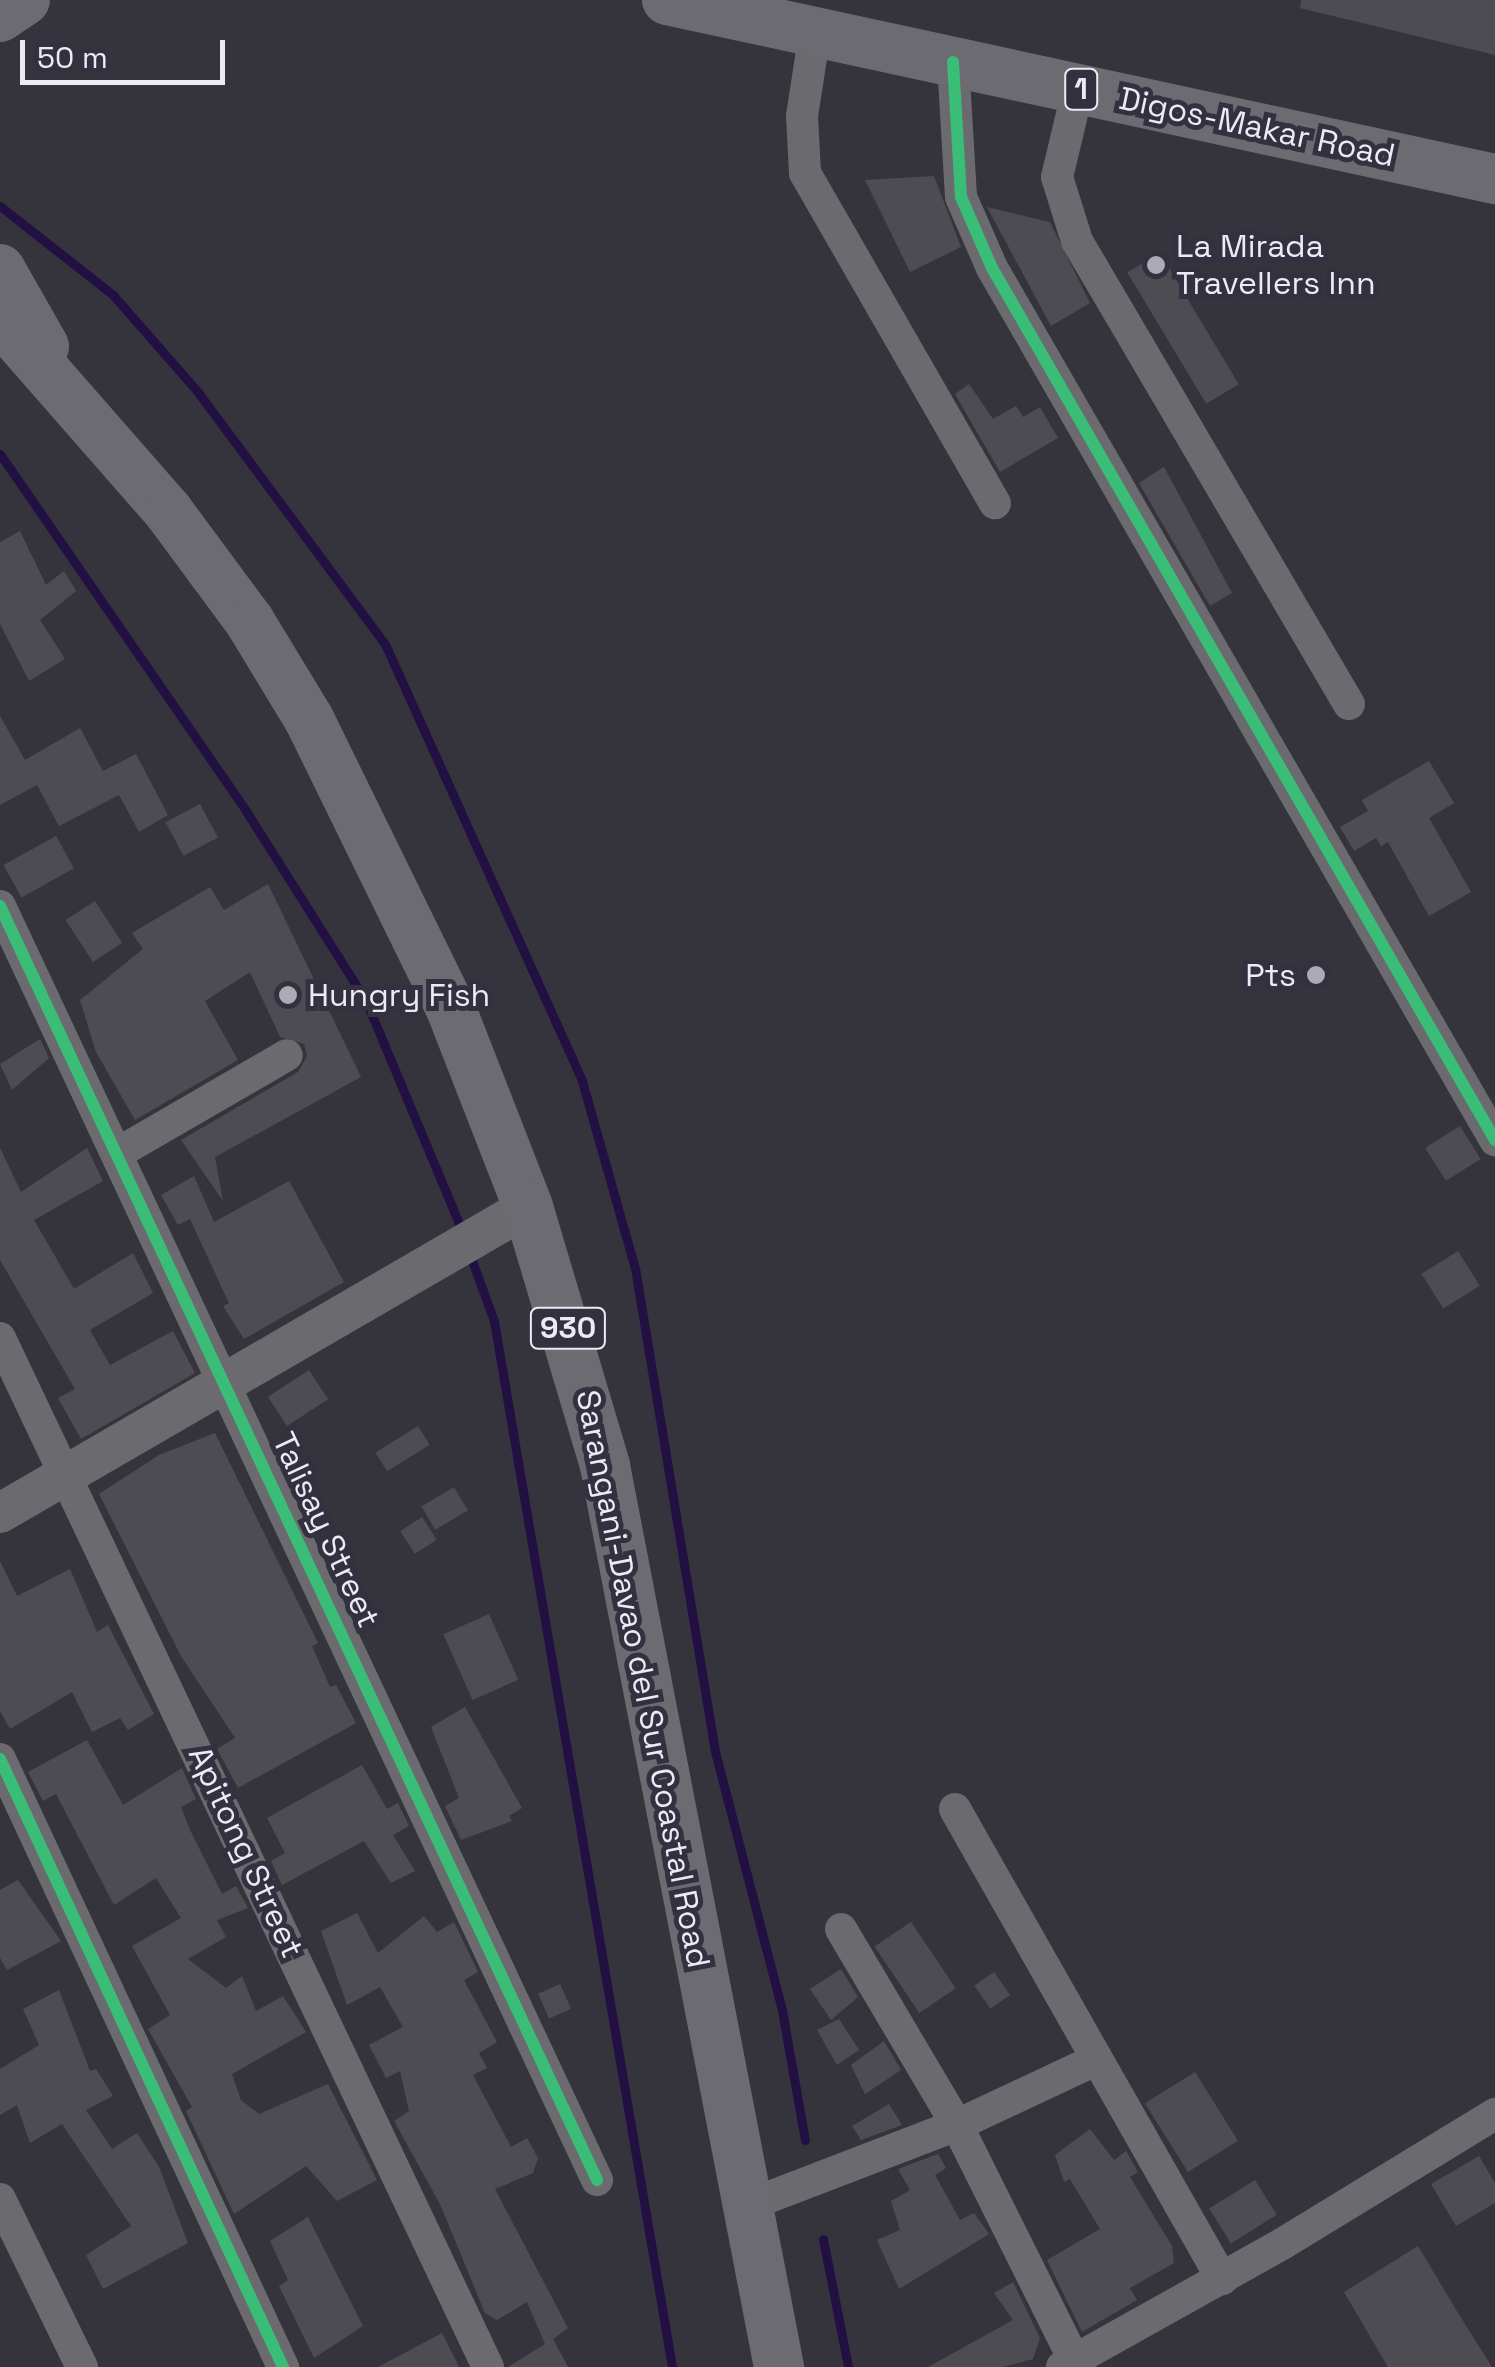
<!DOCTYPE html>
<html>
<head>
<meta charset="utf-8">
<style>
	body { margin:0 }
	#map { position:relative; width:1495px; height:2367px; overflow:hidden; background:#35343c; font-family:"Space Grotesk",sans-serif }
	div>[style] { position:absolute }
	.stream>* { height:9px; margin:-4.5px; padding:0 4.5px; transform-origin:4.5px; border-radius:4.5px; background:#231043 }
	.building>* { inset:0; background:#4e4c53; transform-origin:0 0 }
	.minor>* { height:32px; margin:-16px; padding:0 16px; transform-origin:16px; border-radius:16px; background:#6b6b6f }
	.tertiary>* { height:40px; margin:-20px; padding:0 20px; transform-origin:20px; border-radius:20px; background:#6b6b6f }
	.primary>* { height:50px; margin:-25px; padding:0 25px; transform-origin:25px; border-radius:25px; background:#6c6b72 }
	.cycleway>* { height:12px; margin:-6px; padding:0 6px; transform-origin:6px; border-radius:6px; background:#3abd76 }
	.dots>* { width:28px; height:28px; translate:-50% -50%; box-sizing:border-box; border:5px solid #33303f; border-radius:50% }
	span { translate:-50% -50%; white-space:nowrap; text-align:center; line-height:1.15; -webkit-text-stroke:10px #33303f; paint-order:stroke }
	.shield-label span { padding:2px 8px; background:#33303f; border:2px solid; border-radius:8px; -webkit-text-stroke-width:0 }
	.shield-label { font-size:30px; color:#eceaf4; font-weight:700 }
	.street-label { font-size:32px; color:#eceaf4 }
	.poi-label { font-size:32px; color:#eceaf4 }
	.left { translate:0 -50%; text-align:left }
	.right { translate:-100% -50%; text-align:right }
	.scale { position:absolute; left:20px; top:40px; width:205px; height:45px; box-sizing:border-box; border:5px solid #eceaf4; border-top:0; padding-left:12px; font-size:30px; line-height:35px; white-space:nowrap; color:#eceaf4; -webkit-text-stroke:8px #33303f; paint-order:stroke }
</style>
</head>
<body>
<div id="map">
	<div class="stream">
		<i style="left:0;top:206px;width:144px;rotate:38.2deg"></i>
		<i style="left:113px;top:295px;width:128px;rotate:48.8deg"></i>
		<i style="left:197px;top:391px;width:315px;rotate:53.4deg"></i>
		<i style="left:385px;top:644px;width:479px;rotate:65.7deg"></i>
		<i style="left:582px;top:1081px;width:194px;rotate:74.2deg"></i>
		<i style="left:635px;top:1268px;width:494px;rotate:80.6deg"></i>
		<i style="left:716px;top:1755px;width:263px;rotate:75.5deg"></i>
		<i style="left:782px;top:2010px;width:132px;rotate:80deg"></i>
		<i style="left:0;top:454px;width:434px;rotate:55.4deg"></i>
		<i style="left:246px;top:811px;width:225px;rotate:57.7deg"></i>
		<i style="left:366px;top:1001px;width:249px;rotate:67.3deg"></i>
		<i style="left:470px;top:1255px;width:70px;rotate:70deg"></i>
		<i style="left:494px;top:1321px;width:1061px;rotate:80.34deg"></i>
		<i style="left:823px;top:2239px;width:130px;rotate:78.9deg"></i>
	</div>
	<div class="building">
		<i style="clip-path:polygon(1301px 0,1495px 0,1495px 55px,1300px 8px)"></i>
		<i style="clip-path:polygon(934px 176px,961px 247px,910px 272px,865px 180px)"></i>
		<i style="clip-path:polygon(987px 207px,1050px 222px,1090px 303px,1051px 326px)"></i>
		<i style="left:1160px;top:253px;width:153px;height:38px;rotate:59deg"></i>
		<i style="clip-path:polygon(969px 384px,993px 419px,1016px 406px,1023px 417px,1040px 407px,1058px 438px,1000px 472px,955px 394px)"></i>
		<i style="clip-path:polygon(1164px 467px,1232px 593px,1210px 606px,1139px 483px)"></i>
		<i style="clip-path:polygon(20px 531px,46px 585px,64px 571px,76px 591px,40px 620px,65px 659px,29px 681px,0 624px,0 542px)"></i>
		<i style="clip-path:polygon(0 716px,25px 760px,80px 728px,103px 771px,136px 754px,168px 815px,139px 832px,119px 795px,59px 826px,37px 785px,0 805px)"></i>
		<i style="clip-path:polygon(1429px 761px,1454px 803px,1429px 818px,1471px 892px,1429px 916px,1388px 842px,1381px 846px,1376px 838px,1354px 851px,1340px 827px,1368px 811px,1362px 800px)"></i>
		<i style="left:200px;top:804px;width:38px;height:39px;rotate:62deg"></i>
		<i style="left:56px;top:836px;width:37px;height:60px;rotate:61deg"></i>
		<i style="clip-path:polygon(268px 884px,361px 1077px,215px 1157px,223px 1201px,181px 1140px,298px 1072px,307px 1056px,304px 1044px,280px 1037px,250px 972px,205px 1001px,238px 1060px,135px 1120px,96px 1052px,80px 1000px,143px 949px,132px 933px,210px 887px,224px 910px)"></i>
		<i style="left:95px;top:901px;width:50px;height:35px;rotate:57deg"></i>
		<i style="clip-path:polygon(40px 1039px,49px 1058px,12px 1090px,0 1064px)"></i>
		<i style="left:1460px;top:1126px;width:39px;height:41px;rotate:58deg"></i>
		<i style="clip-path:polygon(0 1148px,21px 1192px,87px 1148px,103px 1181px,34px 1220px,74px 1289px,133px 1253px,153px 1293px,90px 1330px,110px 1365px,173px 1331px,195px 1373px,81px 1439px,58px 1398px,75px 1389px,0 1260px)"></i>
		<i style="clip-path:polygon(194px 1176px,214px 1222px,289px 1181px,344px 1282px,244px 1339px,223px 1306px,229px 1303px,190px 1219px,178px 1225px,161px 1195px)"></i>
		<i style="left:1458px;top:1251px;width:41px;height:43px;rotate:58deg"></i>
		<i style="left:309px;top:1370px;width:35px;height:49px;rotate:57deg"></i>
		<i style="left:418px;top:1426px;width:22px;height:50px;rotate:58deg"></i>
		<i style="clip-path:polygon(215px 1433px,318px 1643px,312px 1646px,330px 1687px,336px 1685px,356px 1723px,238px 1788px,217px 1749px,235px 1738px,181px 1656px,99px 1494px,159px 1455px)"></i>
		<i style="left:454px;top:1487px;width:27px;height:38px;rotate:59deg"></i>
		<i style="left:422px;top:1517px;width:27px;height:26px;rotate:57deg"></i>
		<i style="clip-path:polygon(0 1561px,17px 1596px,70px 1569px,97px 1632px,108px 1625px,154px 1714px,128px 1730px,120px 1718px,92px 1732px,72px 1692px,10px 1729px,0 1711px)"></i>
		<i style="left:489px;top:1614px;width:72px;height:50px;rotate:66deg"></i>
		<i style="clip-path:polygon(465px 1707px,522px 1808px,509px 1816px,512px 1821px,461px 1840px,445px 1806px,459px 1798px,431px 1727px)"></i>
		<i style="clip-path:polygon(87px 1740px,123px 1805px,182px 1768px,196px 1799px,181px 1807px,190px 1830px,222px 1894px,236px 1886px,248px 1908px,217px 1920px,226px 1937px,188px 1959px,226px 1988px,242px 1976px,256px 2011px,283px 1996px,306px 2032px,232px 2074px,241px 2100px,259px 2114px,328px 2084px,377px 2180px,337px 2201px,306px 2166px,234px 2214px,186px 2111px,192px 2107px,148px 2029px,170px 2015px,132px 1946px,181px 1918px,156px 1878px,114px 1905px,56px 1794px,43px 1801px,28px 1772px)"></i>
		<i style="clip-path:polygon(362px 1765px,387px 1809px,398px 1803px,409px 1826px,393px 1835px,415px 1871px,391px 1883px,364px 1841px,282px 1885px,271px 1861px,285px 1853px,267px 1818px)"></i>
		<i style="clip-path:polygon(18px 1880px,61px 1941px,7px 1970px,0 1958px,0 1890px)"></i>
		<i style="clip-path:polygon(357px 1913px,378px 1953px,424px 1916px,437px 1932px,454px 1922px,478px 1972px,464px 1980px,497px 2042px,479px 2053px,487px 2068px,473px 2075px,511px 2147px,527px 2138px,538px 2158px,533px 2173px,495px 2189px,568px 2328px,553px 2339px,568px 2367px,508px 2367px,545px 2344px,527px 2302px,497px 2320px,485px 2313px,440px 2204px,394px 2121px,409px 2111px,400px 2071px,386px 2078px,369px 2045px,403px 2027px,380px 1987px,347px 2005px,321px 1931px)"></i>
		<i style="left:911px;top:1922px;width:80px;height:44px;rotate:56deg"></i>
		<i style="clip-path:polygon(841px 1969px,858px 1997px,831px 2020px,810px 1989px)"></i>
		<i style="left:994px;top:1972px;width:28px;height:24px;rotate:55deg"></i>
		<i style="left:560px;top:1984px;width:27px;height:24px;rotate:66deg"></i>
		<i style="clip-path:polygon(59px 1990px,90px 2071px,96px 2069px,113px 2096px,86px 2110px,112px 2149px,137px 2133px,159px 2167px,188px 2243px,103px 2289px,86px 2255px,131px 2226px,62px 2124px,30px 2143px,17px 2105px,0 2115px,0 2069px,39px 2045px,23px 2009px)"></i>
		<i style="clip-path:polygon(839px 2019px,859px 2050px,837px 2065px,817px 2030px)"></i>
		<i style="clip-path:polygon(884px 2041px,901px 2070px,865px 2094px,851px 2065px)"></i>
		<i style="left:1195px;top:2072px;width:81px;height:59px;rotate:58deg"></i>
		<i style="clip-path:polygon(889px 2104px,902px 2125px,861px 2140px,852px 2126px)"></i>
		<i style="clip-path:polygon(1090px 2129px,1114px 2160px,1126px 2151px,1138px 2172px,1130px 2177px,1172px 2246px,1174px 2263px,1130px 2288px,1137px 2300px,1082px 2332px,1047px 2260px,1100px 2229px,1070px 2179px,1064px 2182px,1055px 2155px)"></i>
		<i style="clip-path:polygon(938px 2154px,946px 2168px,935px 2175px,960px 2220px,974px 2213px,989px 2234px,899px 2289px,877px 2240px,900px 2230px,891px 2201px,910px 2190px,898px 2169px)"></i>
		<i style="clip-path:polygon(1479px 2156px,1495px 2183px,1495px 2203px,1456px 2226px,1431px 2184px)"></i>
		<i style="left:1255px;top:2180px;width:41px;height:54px;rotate:58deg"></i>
		<i style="clip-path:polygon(308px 2217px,363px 2326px,314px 2358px,279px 2286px,288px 2280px,270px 2241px)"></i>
		<i style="clip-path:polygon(1418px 2246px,1458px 2313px,1492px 2367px,1388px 2367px,1344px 2292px)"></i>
		<i style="clip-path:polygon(1013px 2282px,1040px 2338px,1033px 2359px,1003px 2367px,928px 2367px,1013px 2320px,994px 2293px)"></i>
		<i style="clip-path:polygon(442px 2333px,459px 2367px,378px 2367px)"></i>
	</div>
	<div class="minor">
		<i style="left:815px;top:32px;width:85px;rotate:98.8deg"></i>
		<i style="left:802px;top:116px;width:57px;rotate:87deg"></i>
		<i style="left:805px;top:173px;width:381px;rotate:60.1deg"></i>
		<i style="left:953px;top:62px;width:135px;rotate:86.6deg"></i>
		<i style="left:961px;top:197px;width:77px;rotate:66.4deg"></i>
		<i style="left:992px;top:268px;width:1007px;rotate:60.02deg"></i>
		<i style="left:1078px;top:89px;width:90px;rotate:103.4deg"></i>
		<i style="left:1057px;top:177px;width:67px;rotate:72.6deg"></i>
		<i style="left:1077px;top:241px;width:537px;rotate:59.57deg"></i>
		<i style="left:0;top:906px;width:1407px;rotate:64.89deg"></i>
		<i style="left:118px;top:1153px;width:195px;rotate:-30.1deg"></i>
		<i style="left:0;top:1338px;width:1139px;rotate:64.63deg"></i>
		<i style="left:0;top:1759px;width:671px;rotate:65.04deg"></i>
		<i style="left:955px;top:1809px;width:541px;rotate:60.4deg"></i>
		<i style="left:841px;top:1929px;width:228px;rotate:59.4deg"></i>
		<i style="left:957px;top:2125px;width:263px;rotate:63.5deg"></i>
		<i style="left:0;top:2199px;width:187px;rotate:64deg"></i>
		<i style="left:746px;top:2206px;width:226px;rotate:-21deg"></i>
		<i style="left:957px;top:2125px;width:153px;rotate:-25.1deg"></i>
		<i style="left:1062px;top:2367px;width:252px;rotate:-29.2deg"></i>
		<i style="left:1282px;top:2244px;width:250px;rotate:-31.4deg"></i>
	</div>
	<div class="tertiary">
		<i style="left:0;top:1513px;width:610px;rotate:-30.09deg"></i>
	</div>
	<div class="primary">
		<i style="left:667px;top:0;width:847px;rotate:12.2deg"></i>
		<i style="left:0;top:17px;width:30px;rotate:-34deg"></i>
		<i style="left:0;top:269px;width:89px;rotate:60.3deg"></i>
		<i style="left:0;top:319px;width:255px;rotate:48.8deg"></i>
		<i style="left:168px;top:511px;width:138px;rotate:53.5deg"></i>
		<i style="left:250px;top:622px;width:114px;rotate:58.7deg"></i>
		<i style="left:309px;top:719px;width:323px;rotate:63.9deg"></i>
		<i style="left:451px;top:1009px;width:212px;rotate:68.7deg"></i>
		<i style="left:528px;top:1207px;width:270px;rotate:73.4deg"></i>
		<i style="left:605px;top:1466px;width:918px;rotate:79.07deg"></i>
	</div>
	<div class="cycleway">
		<i style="left:953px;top:62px;width:135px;rotate:86.6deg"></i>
		<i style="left:961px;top:197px;width:77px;rotate:66.4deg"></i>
		<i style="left:992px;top:268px;width:1007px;rotate:60.02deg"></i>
		<i style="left:0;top:906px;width:1407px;rotate:64.89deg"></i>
		<i style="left:0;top:1759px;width:671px;rotate:65.04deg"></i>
	</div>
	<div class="dots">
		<i style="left:1156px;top:265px;background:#acaab4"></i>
		<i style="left:1316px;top:975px;background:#acaab4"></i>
		<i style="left:288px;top:995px;background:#acaab4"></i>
	</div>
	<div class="shield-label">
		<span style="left:1081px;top:89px">1</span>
		<span style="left:568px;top:1328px">930</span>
	</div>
	<div class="street-label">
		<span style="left:1257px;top:127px;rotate:12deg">Digos-Makar Road</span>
		<span style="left:326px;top:1530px;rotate:65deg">Talisay Street</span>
		<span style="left:643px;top:1679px;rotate:79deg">Sarangani-Davao del Sur Coastal Road</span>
		<span style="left:246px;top:1852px;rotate:65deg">Apitong Street</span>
	</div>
	<div class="poi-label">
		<span class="left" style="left:1176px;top:265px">La Mirada<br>Travellers Inn</span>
		<span class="right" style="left:1296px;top:975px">Pts</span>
		<span class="left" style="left:308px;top:995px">Hungry Fish</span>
	</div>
	<div class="scale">50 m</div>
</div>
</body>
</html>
